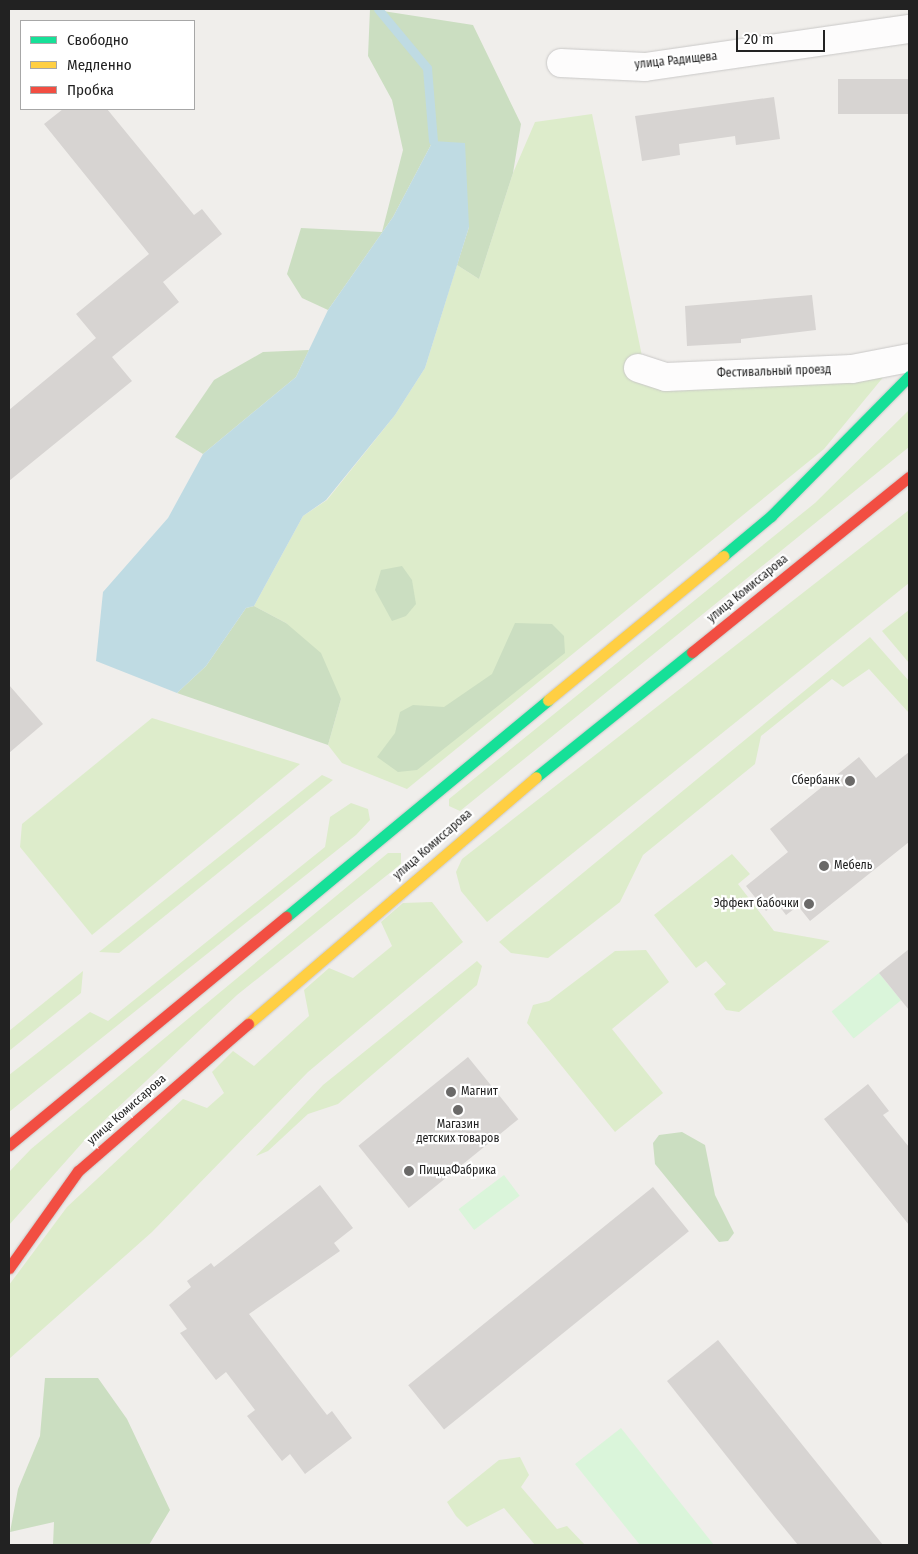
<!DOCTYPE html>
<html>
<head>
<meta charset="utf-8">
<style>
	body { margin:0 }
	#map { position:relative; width:918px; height:1554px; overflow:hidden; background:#f0eeeb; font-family:"Fira Sans Condensed",sans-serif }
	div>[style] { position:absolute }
	.grass>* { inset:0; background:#ddeccb }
	.forest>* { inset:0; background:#cbdec1 }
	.park>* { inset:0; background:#daf5da; transform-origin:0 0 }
	.water>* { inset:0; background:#bfdbe3 }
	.stream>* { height:9px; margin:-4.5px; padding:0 4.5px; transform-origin:4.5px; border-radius:4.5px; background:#bfdbe3 }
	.building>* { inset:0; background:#d7d4d2; transform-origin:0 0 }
	.roads { filter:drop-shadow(0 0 1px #c9c8c7) drop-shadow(0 0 1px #c9c8c7) }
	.street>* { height:28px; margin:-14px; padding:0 14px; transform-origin:14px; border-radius:14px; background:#fdfcfc }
	.fast>* { height:11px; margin:-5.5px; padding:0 5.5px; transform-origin:5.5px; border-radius:5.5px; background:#16e098 }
	.slow>* { height:11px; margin:-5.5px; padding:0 5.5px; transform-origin:5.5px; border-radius:5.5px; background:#ffcf43 }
	.jam>* { height:11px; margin:-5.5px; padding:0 5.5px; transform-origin:5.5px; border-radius:5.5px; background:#f24e42 }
	.dots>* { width:14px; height:14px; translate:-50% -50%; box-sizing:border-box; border:2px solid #fff; border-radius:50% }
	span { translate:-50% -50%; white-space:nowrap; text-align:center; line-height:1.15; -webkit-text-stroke:4.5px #fff; paint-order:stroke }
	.street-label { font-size:12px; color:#222 }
	.poi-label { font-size:12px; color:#222 }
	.right { translate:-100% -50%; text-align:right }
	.left { translate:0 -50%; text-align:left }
	.frame { position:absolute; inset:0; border:10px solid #222; pointer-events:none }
	.legend { position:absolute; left:20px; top:20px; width:175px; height:90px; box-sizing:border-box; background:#fff; border:1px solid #a7a7a7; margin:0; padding:6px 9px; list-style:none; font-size:15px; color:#222 }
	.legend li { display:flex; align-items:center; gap:10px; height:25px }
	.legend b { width:25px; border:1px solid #a7a7a7 }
	.scale { position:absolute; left:736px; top:30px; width:89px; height:22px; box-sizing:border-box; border:2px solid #222; border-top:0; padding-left:6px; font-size:15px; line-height:18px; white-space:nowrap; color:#222; -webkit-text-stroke:4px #fff; paint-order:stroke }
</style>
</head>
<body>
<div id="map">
	<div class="grass">
		<i style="clip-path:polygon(592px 114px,648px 385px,885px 375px,824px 449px,407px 789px,342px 763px,328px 745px,341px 699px,286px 623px,254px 606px,303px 516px,327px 500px,395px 415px,425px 368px,457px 265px,479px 279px,513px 173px,535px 122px)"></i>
		<i style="clip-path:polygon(909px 410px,909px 447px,460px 811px,449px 806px,449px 799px,815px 503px)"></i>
		<i style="clip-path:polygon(909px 510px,909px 583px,487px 922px,461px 891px,456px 872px,462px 859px)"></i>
		<i style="clip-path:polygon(909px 610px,909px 663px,882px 631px)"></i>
		<i style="clip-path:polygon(870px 637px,909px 681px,909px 713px,869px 669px,843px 687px,832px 679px,761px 736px,755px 764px,643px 855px,620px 902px,548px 958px,511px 953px,499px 942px)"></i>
		<i style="clip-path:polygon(152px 718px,300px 764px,92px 935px,20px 847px,22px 824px)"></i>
		<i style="clip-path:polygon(322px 775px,333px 780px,119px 953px,99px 952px)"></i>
		<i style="clip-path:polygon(351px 803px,368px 809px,370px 820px,356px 835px,9px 1112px,9px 1075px,90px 1012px,108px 1021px,325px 847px,330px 817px)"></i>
		<i style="clip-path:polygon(388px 853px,401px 853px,401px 864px,237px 995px,91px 1133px,9px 1225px,9px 1172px,31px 1149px)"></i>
		<i style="clip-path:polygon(732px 854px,750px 874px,738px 884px,774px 931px,830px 941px,739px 1012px,726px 1010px,714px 994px,726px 984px,706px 961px,696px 968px,654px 915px)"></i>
		<i style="clip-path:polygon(432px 902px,463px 942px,308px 1072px,152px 1232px,9px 1359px,9px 1285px,67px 1207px,183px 1099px,207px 1108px,224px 1093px,212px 1072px,233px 1051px,254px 1066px,309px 1016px,304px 990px,329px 968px,353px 978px,392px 946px,381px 922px,403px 903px)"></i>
		<i style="clip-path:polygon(646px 950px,669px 982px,612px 1029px,663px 1093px,615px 1132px,527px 1023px,533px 1005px,549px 1001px,615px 951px)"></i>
		<i style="clip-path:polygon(477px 961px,482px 966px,477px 985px,338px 1104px,308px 1114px,268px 1151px,256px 1156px,323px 1085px)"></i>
		<i style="clip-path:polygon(83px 971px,81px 993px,9px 1051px,9px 1031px)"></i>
		<i style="clip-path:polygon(520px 1457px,529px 1475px,521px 1487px,557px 1529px,567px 1526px,585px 1545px,535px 1545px,504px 1508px,467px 1527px,456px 1516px,447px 1502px,499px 1460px)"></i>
	</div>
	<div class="forest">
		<i style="clip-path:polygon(370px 9px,473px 25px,521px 124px,513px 173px,479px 279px,457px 265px,469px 227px,433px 141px,393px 217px,328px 310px,302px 298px,287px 274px,301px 228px,382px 232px,403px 150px,392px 100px,368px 56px)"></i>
		<i style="clip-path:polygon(309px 350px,296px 377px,203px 454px,175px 437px,214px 380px,263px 352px)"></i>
		<i style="clip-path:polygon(402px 566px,412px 580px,416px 604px,406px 616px,392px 621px,375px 590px,381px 570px)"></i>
		<i style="clip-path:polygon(254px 606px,286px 623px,321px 653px,341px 699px,328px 745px,177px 693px,206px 666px,246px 608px)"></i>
		<i style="clip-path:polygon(515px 623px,552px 624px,564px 636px,565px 653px,417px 770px,398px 772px,377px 757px,395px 733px,400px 712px,413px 705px,444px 707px,492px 674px)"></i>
		<i style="clip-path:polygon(682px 1132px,705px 1145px,715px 1195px,734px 1233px,728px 1241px,719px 1242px,655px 1164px,653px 1143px,659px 1135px)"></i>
		<i style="clip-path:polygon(45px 1378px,98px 1378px,127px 1419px,170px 1510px,149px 1545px,53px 1545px,54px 1522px,10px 1532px,18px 1489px,40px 1436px)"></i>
	</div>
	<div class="park">
		<i style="left:879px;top:973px;width:35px;height:61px;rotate:51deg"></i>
		<i style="left:504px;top:1175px;width:26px;height:57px;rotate:53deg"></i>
		<i style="clip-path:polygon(621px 1428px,714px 1545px,640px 1545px,575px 1464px)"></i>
	</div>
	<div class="water">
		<i style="clip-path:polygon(433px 141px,465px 143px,469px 227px,425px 368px,395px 415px,326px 500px,303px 516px,254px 606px,246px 608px,206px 666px,177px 693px,96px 661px,103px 592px,168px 518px,203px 454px,296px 377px,328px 310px,393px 217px)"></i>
	</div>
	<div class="stream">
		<i style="left:378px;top:9px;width:77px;rotate:50.3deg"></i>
		<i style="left:427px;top:68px;width:73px;rotate:85.3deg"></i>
	</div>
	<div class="building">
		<i style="left:909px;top:79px;width:35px;height:71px;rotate:90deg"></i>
		<i style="clip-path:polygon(774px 97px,780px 139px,736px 145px,735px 136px,679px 144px,680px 155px,642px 161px,635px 116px)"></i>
		<i style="clip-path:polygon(63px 109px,107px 109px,194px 215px,202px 209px,222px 234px,163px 282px,179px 302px,112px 357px,132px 381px,9px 481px,9px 410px,96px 338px,76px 314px,149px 254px,44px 124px)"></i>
		<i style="clip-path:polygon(812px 295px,816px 330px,741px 339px,741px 343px,687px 346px,685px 306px)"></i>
		<i style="clip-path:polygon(9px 685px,43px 724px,9px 753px)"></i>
		<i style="clip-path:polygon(909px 752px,909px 842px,810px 921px,798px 906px,786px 915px,777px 903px,766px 911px,746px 886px,788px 852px,770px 829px,859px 757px,876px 778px)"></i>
		<i style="clip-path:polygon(909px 949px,909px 1010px,879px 973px)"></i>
		<i style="left:468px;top:1057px;width:80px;height:141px;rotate:51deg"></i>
		<i style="clip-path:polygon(868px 1084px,889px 1111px,883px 1115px,909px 1147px,909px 1225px,824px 1119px)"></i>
		<i style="clip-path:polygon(320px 1185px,353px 1228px,334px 1243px,340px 1251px,249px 1314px,327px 1415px,332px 1411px,352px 1438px,305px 1474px,290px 1454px,282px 1461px,247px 1416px,255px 1410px,226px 1372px,216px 1380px,180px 1333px,187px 1329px,169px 1305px,191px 1287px,187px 1281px,211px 1263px,214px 1267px)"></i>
		<i style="left:653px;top:1187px;width:57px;height:315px;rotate:51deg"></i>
		<i style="clip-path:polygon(718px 1340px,883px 1545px,798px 1545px,775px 1517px,667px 1381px)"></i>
	</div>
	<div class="roads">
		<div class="street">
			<i style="left:561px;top:63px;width:84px;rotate:2.7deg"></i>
			<i style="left:645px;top:67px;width:267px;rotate:-8.2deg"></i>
			<i style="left:638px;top:368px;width:29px;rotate:18deg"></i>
			<i style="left:666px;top:377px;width:186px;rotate:-2.5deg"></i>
			<i style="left:852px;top:369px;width:58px;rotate:-10.9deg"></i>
		</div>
		<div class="fast">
			<i style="left:723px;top:556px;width:62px;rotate:-39.8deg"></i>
			<i style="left:771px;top:516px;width:197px;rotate:-45.4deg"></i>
			<i style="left:536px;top:777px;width:200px;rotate:-38.7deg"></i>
			<i style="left:286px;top:917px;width:340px;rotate:-39.6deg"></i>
		</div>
		<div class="slow">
			<i style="left:548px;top:700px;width:227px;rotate:-39.4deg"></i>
			<i style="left:248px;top:1024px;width:379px;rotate:-40.6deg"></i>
		</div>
		<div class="jam">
			<i style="left:692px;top:652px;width:279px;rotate:-38.9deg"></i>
			<i style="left:9px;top:1145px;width:359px;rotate:-39.5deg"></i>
			<i style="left:9px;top:1268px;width:119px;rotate:-54.6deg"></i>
			<i style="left:78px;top:1171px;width:225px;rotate:-40.9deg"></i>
		</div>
	</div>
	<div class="dots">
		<i style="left:850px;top:781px;background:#6a6968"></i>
		<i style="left:824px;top:866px;background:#6a6968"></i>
		<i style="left:809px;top:904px;background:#6a6968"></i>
		<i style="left:451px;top:1092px;background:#6a6968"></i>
		<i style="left:458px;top:1110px;background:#6a6968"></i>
		<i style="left:409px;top:1171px;background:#6a6968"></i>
	</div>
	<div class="street-label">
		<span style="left:676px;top:61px;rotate:-6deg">улица Радищева</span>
		<span style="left:774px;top:372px;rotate:-2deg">Фестивальный проезд</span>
		<span style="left:748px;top:589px;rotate:-39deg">улица Комиссарова</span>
		<span style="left:433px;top:845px;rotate:-41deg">улица Комиссарова</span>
		<span style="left:127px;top:1110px;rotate:-41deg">улица Комиссарова</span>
	</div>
	<div class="poi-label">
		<span class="right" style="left:840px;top:781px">Сбербанк</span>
		<span class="left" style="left:834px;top:866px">Мебель</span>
		<span class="right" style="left:799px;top:904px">Эффект бабочки</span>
		<span class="left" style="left:461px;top:1092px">Магнит</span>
		<span style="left:458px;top:1132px">Магазин<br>детских товаров</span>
		<span class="left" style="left:419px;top:1171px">ПиццаФабрика</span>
	</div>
	<div class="frame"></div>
	<ul class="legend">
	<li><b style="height:6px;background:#16e098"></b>Свободно</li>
	<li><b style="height:6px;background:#ffcf43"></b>Медленно</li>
	<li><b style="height:6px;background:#f24e42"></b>Пробка</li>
	</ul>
	<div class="scale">20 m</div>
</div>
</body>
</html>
